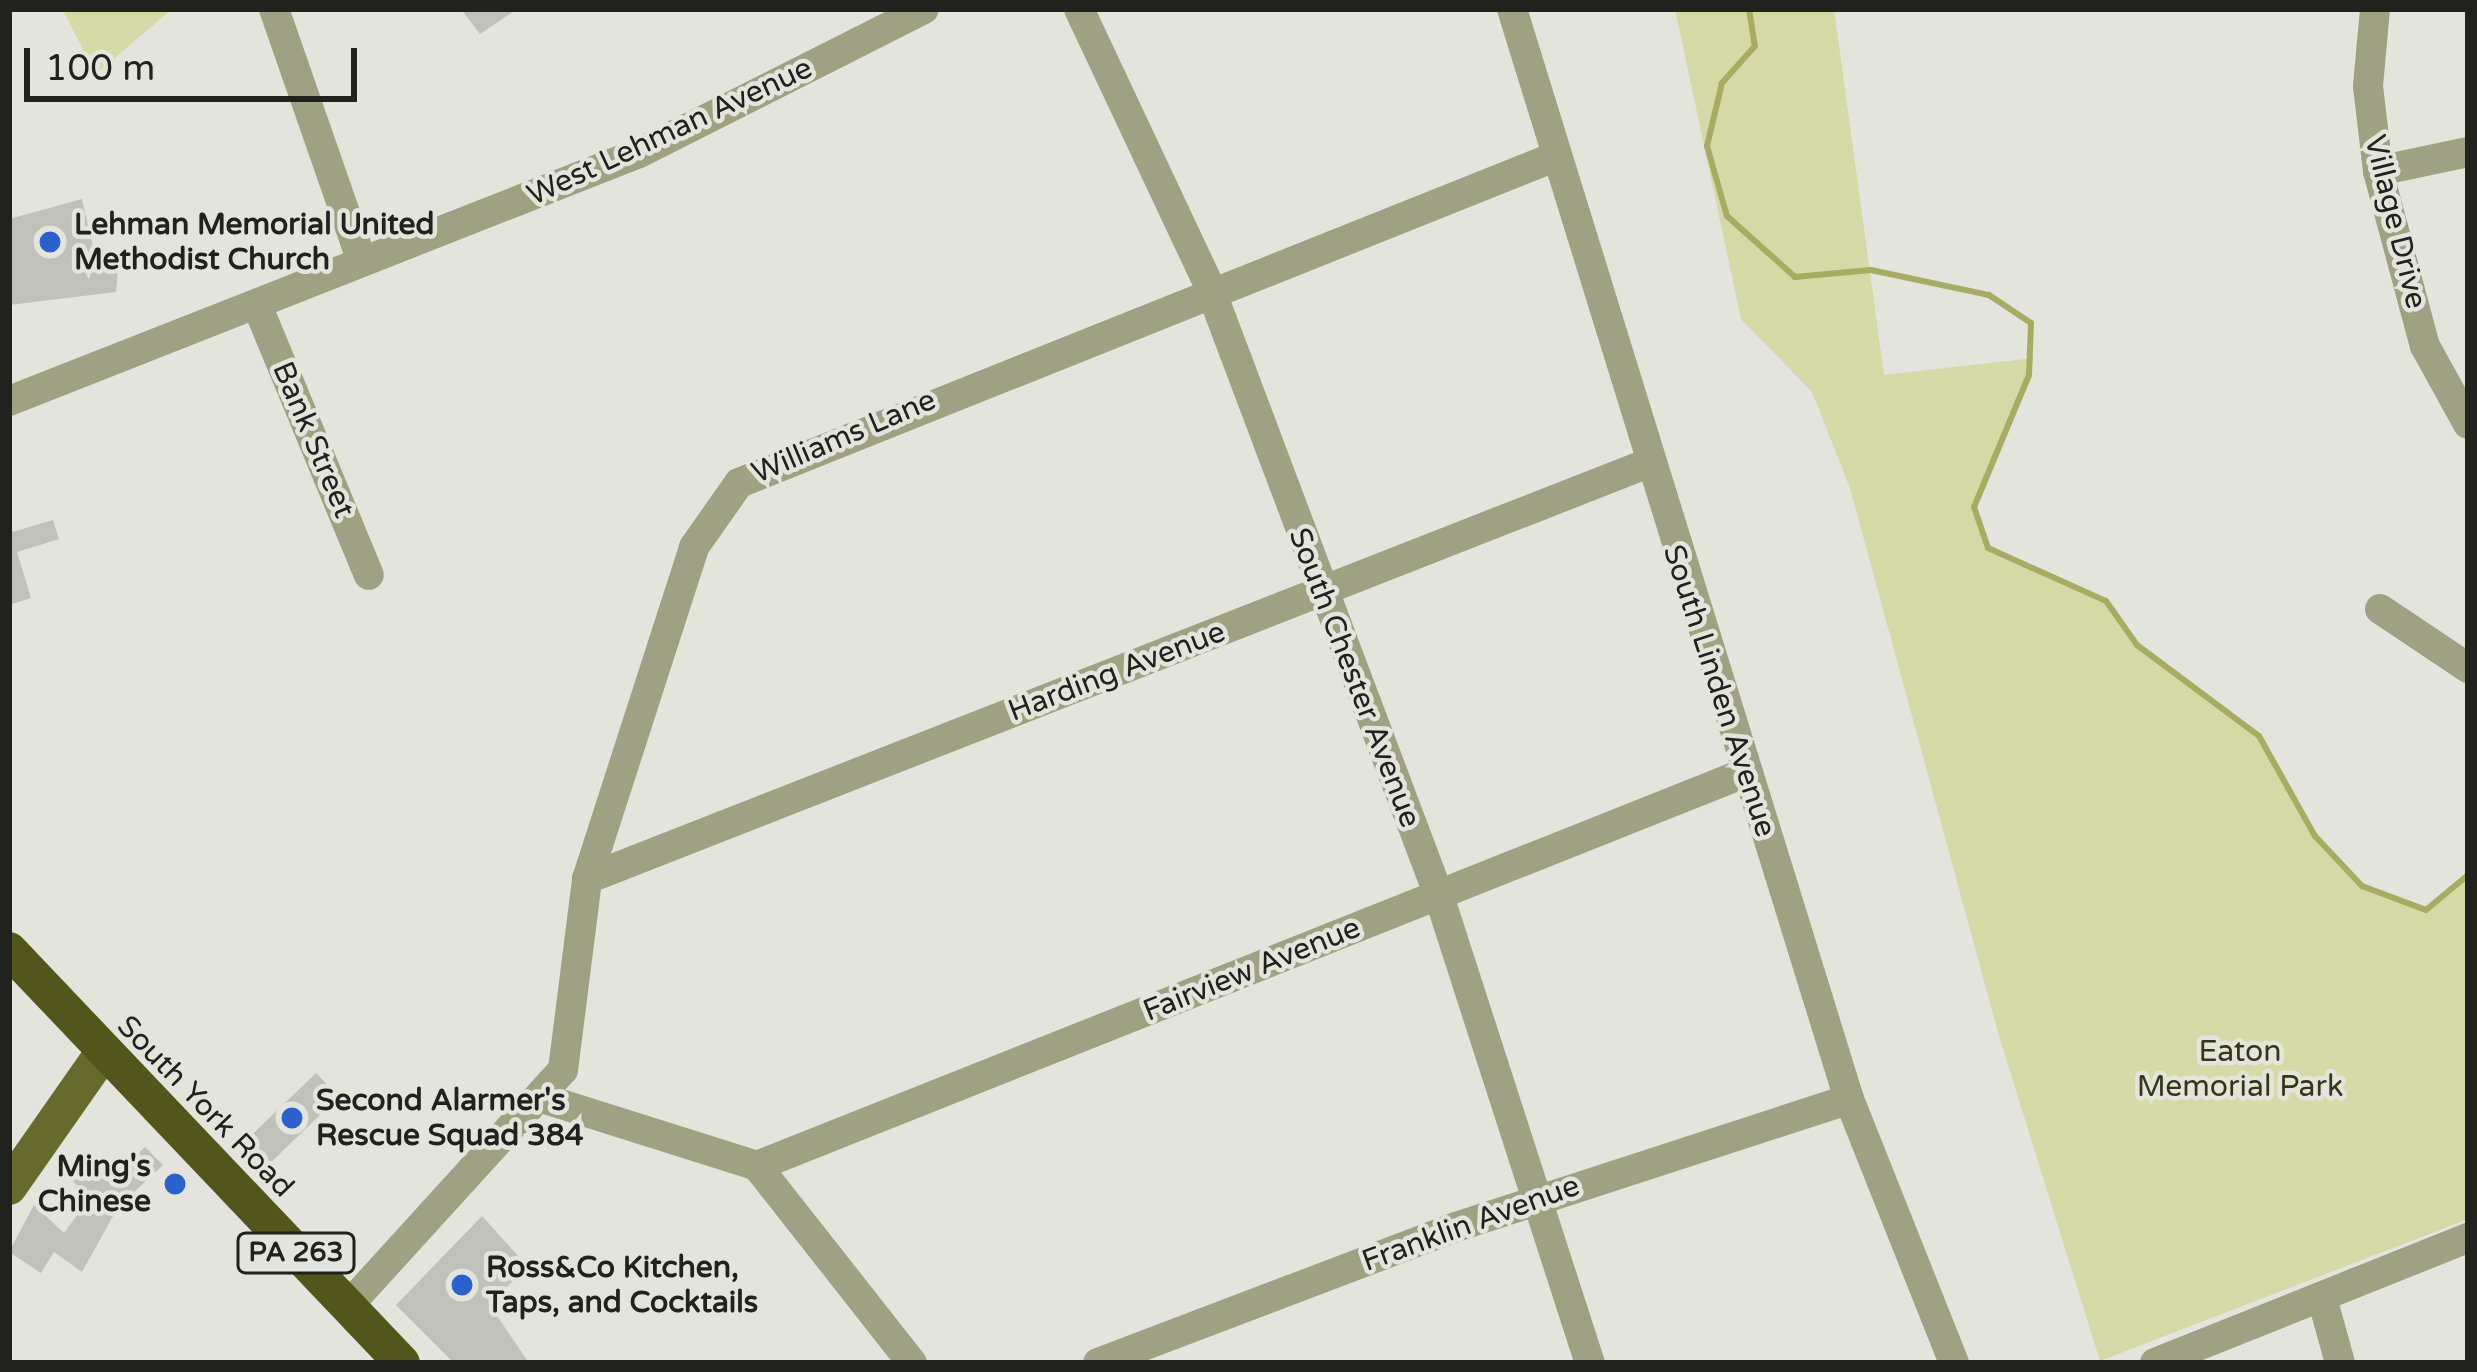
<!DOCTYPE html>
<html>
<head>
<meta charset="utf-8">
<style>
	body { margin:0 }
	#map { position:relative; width:2477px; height:1372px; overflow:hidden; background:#e3e4db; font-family:"Varela Round",sans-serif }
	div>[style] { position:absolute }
	.green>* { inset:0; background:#d4d9a5 }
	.stream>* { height:6px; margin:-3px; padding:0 3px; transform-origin:3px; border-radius:3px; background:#a6ac61 }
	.building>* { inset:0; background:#c0c1b8; transform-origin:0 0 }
	.minor>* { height:30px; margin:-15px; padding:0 15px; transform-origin:15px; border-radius:15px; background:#9ea282 }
	.major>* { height:36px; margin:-18px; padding:0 18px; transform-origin:18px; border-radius:18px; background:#666a2d }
	.highway>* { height:36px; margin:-18px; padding:0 18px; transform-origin:18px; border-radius:18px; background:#52551c }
	.dots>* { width:33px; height:33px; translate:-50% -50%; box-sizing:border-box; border:6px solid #e3e4db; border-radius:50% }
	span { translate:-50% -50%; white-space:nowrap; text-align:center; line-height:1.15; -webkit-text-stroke:9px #e3e4db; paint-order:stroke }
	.shield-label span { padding:3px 9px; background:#e3e4db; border:3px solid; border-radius:9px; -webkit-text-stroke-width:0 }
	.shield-label { font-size:27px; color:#21211e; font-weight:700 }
	.street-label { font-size:30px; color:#21211e }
	.poi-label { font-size:30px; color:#21211e; font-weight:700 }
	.left { translate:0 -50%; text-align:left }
	.right { translate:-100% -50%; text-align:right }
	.park-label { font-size:30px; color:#343615 }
	.frame { position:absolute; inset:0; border:12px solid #21211e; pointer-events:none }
	.scale { position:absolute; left:24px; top:48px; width:333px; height:54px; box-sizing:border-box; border:6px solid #21211e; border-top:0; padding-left:15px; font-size:36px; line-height:42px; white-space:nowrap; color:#21211e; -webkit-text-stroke:9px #e3e4db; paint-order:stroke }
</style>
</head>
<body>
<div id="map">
	<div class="green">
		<i style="clip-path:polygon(62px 9px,172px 9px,96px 74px)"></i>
		<i style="clip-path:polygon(1675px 9px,1834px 9px,1884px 375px,2034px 358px,1975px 506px,1988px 548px,2106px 601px,2137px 645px,2259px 736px,2315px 836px,2362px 886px,2426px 910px,2468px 875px,2468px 1219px,2100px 1361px,1999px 1036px,1850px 488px,1812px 392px,1741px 319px)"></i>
	</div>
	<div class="stream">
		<i style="left:1749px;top:9px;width:37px;rotate:81deg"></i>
		<i style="left:1755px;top:46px;width:50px;rotate:131.7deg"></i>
		<i style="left:1722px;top:83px;width:65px;rotate:103.4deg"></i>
		<i style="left:1707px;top:146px;width:73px;rotate:74.1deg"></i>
		<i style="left:1727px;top:216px;width:91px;rotate:41.9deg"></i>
		<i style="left:1795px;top:277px;width:76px;rotate:-5.3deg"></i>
		<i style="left:1871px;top:270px;width:121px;rotate:12deg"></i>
		<i style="left:1989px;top:295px;width:50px;rotate:33.7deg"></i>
		<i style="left:2031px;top:323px;width:52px;rotate:92.2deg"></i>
		<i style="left:2029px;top:375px;width:143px;rotate:112.6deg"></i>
		<i style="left:1974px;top:507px;width:43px;rotate:71.1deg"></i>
		<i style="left:1988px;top:548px;width:129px;rotate:24.2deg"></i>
		<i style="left:2106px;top:601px;width:54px;rotate:54.8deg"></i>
		<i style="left:2137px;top:645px;width:152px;rotate:36.7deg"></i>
		<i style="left:2259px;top:736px;width:115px;rotate:60.8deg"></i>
		<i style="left:2315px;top:836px;width:69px;rotate:46.8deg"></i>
		<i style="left:2362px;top:886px;width:68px;rotate:20.6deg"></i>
		<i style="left:2426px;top:910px;width:55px;rotate:-39.8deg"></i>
	</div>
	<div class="building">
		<i style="clip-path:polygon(461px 9px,517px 9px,480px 34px)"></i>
		<i style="clip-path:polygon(82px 199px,97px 264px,87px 270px,118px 271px,116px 292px,9px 305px,9px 219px)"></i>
		<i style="clip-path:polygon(53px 520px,59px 539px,17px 552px,31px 598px,9px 605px,9px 533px)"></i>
		<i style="left:316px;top:1073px;width:33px;height:97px;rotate:46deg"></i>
		<i style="clip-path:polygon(145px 1147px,163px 1165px,118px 1207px,82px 1272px,54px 1252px,41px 1273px,9px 1252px,34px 1205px,64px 1233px,89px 1199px,66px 1173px,88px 1152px,114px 1177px)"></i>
		<i style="clip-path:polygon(482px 1216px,528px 1267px,489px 1304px,529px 1363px,454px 1363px,396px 1305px)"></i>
	</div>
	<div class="minor">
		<i style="left:274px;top:9px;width:267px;rotate:70.8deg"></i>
		<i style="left:1079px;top:9px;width:308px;rotate:64.8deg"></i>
		<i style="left:1210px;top:288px;width:650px;rotate:69.36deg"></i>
		<i style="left:1439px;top:896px;width:491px;rotate:72.1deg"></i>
		<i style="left:1512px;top:9px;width:1141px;rotate:72.82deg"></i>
		<i style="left:1849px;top:1099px;width:284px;rotate:68.3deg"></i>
		<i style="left:2375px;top:9px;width:77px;rotate:95.2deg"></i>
		<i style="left:2368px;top:86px;width:86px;rotate:83.3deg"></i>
		<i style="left:2378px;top:171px;width:181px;rotate:75deg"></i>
		<i style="left:2425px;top:346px;width:89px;rotate:61.1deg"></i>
		<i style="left:2378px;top:171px;width:92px;rotate:-11.9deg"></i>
		<i style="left:257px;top:305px;width:292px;rotate:67.5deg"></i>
		<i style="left:9px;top:401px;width:677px;rotate:-21.49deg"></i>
		<i style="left:639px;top:153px;width:319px;rotate:-26.8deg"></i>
		<i style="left:2380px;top:609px;width:106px;rotate:33.8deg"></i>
		<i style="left:587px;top:879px;width:1137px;rotate:-21.4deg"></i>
		<i style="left:545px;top:1099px;width:222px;rotate:17.5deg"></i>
		<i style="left:757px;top:1166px;width:251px;rotate:51.8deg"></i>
		<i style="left:757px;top:1166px;width:1066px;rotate:-21.7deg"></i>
		<i style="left:2322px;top:1298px;width:67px;rotate:74.5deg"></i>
		<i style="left:348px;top:1306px;width:319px;rotate:-47.7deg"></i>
		<i style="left:563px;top:1070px;width:193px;rotate:-82.8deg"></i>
		<i style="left:587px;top:879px;width:349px;rotate:-72.1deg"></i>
		<i style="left:694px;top:547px;width:78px;rotate:-54.9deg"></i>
		<i style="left:739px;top:483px;width:881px;rotate:-21.79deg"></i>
		<i style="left:1098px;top:1363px;width:383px;rotate:-20.8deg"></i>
		<i style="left:1456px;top:1227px;width:413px;rotate:-18deg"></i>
		<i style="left:2155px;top:1363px;width:337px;rotate:-21.8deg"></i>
	</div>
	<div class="major">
		<i style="left:9px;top:1187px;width:162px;rotate:-55deg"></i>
	</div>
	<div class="highway">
		<i style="left:9px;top:950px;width:570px;rotate:46.42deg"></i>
	</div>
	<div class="dots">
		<i style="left:50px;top:242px;background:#2b61cf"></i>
		<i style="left:292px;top:1118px;background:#2b61cf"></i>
		<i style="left:175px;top:1184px;background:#2b61cf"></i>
		<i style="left:462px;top:1285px;background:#2b61cf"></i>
	</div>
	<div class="shield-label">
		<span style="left:296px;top:1253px">PA 263</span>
	</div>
	<div class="street-label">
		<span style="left:670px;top:132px;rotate:-25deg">West Lehman Avenue</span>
		<span style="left:2395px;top:222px;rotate:76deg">Village Drive</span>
		<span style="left:844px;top:437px;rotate:-23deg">Williams Lane</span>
		<span style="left:313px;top:440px;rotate:67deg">Bank Street</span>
		<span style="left:1117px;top:672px;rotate:-21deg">Harding Avenue</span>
		<span style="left:1354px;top:678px;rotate:69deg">South Chester Avenue</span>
		<span style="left:1719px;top:691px;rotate:72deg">South Linden Avenue</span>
		<span style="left:1252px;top:970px;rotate:-22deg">Fairview Avenue</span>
		<span style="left:205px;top:1107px;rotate:46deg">South York Road</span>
		<span style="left:1471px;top:1224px;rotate:-20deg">Franklin Avenue</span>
	</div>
	<div class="poi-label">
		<span class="left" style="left:74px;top:242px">Lehman Memorial United<br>Methodist Church</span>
		<span class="left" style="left:316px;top:1118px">Second Alarmer's<br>Rescue Squad 384</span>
		<span class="right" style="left:151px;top:1184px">Ming's<br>Chinese</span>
		<span class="left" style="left:486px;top:1285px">Ross&amp;Co Kitchen,<br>Taps, and Cocktails</span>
	</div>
	<div class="park-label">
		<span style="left:2240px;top:1069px">Eaton<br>Memorial Park</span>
	</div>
	<div class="frame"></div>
	<div class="scale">100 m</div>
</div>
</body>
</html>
